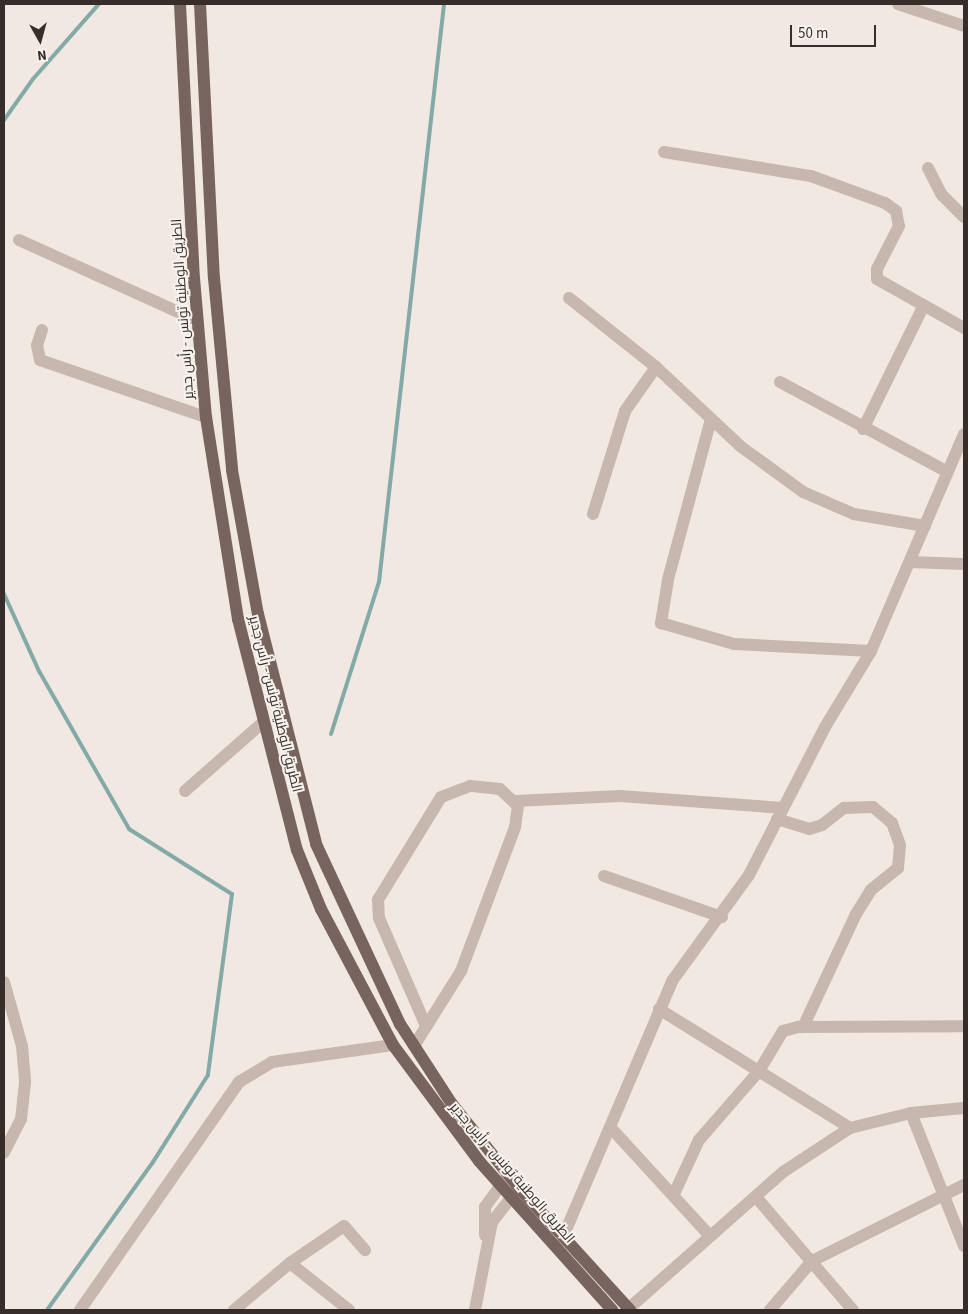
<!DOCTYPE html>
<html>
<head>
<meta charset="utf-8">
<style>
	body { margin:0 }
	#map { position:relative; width:968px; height:1314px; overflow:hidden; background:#f1e8e1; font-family:"Source Sans 3",Cairo,sans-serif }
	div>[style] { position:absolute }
	.stream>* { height:4px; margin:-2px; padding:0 2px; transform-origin:2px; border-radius:2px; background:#83aaa8 }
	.minor>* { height:12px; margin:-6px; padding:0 6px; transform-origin:6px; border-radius:6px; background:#c8b7ae }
	.major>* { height:12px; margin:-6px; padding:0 6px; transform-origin:6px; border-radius:6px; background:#77645e }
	span { translate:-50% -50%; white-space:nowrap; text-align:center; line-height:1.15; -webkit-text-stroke:4px #f8f2ed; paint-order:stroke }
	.street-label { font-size:14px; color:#372e2b }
	.frame { position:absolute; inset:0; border:5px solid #372e2b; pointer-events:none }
	.north { position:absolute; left:15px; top:15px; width:50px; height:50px; -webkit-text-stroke:4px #f8f2ed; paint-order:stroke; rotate:173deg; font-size:14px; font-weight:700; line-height:20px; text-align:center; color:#372e2b }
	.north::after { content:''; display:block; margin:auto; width:18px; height:22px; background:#372e2b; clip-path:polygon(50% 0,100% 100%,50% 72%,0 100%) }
	.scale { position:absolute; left:790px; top:25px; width:86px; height:22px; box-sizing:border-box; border:2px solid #372e2b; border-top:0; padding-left:6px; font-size:15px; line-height:18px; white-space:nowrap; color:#372e2b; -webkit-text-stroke:4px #f8f2ed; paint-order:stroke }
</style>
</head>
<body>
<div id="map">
	<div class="stream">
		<i style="left:4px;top:120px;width:50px;rotate:-54.7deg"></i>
		<i style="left:33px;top:79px;width:100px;rotate:-48.7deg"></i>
		<i style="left:4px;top:594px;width:85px;rotate:65.6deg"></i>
		<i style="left:39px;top:671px;width:182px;rotate:60.3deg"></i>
		<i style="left:129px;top:829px;width:122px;rotate:32.3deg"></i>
		<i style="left:232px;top:894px;width:183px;rotate:97.6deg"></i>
		<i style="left:208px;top:1075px;width:103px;rotate:122.3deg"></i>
		<i style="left:153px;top:1162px;width:182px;rotate:125.6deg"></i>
		<i style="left:331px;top:734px;width:159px;rotate:-72.5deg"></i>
		<i style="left:379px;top:582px;width:582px;rotate:-83.58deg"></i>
	</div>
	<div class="minor">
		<i style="left:898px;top:4px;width:70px;rotate:18.4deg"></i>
		<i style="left:664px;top:152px;width:149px;rotate:9.3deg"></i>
		<i style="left:811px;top:176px;width:79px;rotate:20deg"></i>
		<i style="left:885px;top:203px;width:14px;rotate:36deg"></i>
		<i style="left:896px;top:211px;width:15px;rotate:79deg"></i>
		<i style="left:899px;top:226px;width:48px;rotate:117.1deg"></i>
		<i style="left:877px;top:269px;width:10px;rotate:90deg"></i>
		<i style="left:877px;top:279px;width:100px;rotate:29.4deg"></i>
		<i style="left:928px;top:168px;width:30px;rotate:63deg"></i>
		<i style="left:942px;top:195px;width:31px;rotate:45deg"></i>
		<i style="left:19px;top:240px;width:196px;rotate:24.3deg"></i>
		<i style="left:569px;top:298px;width:111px;rotate:38.4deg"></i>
		<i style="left:656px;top:367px;width:115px;rotate:43.2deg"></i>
		<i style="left:740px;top:446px;width:78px;rotate:36.1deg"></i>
		<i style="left:803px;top:492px;width:56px;rotate:23.3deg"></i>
		<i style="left:854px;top:514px;width:72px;rotate:9.6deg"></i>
		<i style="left:42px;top:330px;width:16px;rotate:108deg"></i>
		<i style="left:37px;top:345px;width:15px;rotate:79deg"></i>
		<i style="left:40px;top:360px;width:176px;rotate:19deg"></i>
		<i style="left:780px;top:382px;width:188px;rotate:28.2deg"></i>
		<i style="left:711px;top:419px;width:167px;rotate:105deg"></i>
		<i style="left:668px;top:580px;width:44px;rotate:99.2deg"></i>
		<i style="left:661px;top:623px;width:76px;rotate:16deg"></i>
		<i style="left:734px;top:644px;width:137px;rotate:2.9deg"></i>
		<i style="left:863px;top:429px;width:138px;rotate:-63.8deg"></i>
		<i style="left:593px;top:514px;width:108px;rotate:-72.7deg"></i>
		<i style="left:625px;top:411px;width:54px;rotate:-54.8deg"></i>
		<i style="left:911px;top:562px;width:53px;rotate:2.2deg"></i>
		<i style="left:185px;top:791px;width:103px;rotate:-41.4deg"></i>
		<i style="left:515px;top:801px;width:105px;rotate:-2.7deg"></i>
		<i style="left:620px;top:796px;width:163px;rotate:4.2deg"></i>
		<i style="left:777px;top:819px;width:34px;rotate:17deg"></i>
		<i style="left:809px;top:829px;width:14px;rotate:-17deg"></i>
		<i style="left:822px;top:825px;width:28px;rotate:-38deg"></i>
		<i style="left:844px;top:808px;width:29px;rotate:-2deg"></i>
		<i style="left:873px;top:807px;width:25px;rotate:40deg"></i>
		<i style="left:892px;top:823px;width:23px;rotate:70deg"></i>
		<i style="left:900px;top:845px;width:23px;rotate:95deg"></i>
		<i style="left:898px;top:868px;width:35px;rotate:141deg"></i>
		<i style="left:871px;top:890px;width:28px;rotate:122deg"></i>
		<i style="left:856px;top:914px;width:125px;rotate:115.1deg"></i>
		<i style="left:604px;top:876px;width:125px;rotate:19.2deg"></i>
		<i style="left:4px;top:982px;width:66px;rotate:74.3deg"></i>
		<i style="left:22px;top:1046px;width:36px;rotate:85deg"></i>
		<i style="left:25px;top:1082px;width:37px;rotate:96deg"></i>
		<i style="left:21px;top:1119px;width:38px;rotate:117deg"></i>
		<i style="left:659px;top:1009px;width:225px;rotate:31.9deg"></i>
		<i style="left:414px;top:1046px;width:89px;rotate:-57.9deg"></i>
		<i style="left:461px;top:971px;width:154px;rotate:-69.4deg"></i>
		<i style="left:515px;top:827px;width:21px;rotate:-82deg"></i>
		<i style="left:518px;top:806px;width:25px;rotate:-137deg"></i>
		<i style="left:500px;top:789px;width:30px;rotate:-174deg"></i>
		<i style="left:470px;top:786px;width:31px;rotate:159deg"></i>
		<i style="left:441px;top:797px;width:121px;rotate:121.5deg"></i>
		<i style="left:378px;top:900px;width:18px;rotate:87deg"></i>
		<i style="left:379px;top:918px;width:118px;rotate:66.5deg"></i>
		<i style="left:911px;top:1113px;width:143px;rotate:68.3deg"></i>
		<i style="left:611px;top:1128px;width:145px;rotate:47.5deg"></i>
		<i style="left:674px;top:1194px;width:60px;rotate:-65.2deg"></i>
		<i style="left:699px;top:1140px;width:91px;rotate:-49deg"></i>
		<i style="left:759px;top:1071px;width:47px;rotate:-59deg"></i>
		<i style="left:783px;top:1031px;width:16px;rotate:-15deg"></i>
		<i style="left:798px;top:1027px;width:166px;rotate:-0.3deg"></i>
		<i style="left:756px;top:1197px;width:149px;rotate:49.4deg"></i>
		<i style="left:485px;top:1235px;width:28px;rotate:-90deg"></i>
		<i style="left:485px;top:1207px;width:37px;rotate:-54deg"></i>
		<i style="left:563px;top:1237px;width:278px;rotate:-66.9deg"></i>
		<i style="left:672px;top:981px;width:131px;rotate:-54deg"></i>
		<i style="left:749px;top:875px;width:166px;rotate:-62.8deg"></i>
		<i style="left:825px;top:727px;width:89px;rotate:-58.8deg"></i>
		<i style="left:871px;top:651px;width:236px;rotate:-66.8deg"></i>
		<i style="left:80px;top:1310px;width:278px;rotate:-55.1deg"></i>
		<i style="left:239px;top:1082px;width:39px;rotate:-31deg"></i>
		<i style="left:272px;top:1062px;width:122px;rotate:-8deg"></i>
		<i style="left:234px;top:1310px;width:73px;rotate:-40deg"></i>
		<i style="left:349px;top:1310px;width:75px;rotate:-141.5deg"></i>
		<i style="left:290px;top:1263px;width:65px;rotate:-34.4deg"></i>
		<i style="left:344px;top:1226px;width:32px;rotate:49deg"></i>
		<i style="left:475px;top:1310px;width:90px;rotate:-79.1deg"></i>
		<i style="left:492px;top:1222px;width:42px;rotate:-51.8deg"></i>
		<i style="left:627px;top:1310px;width:208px;rotate:-41.5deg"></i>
		<i style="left:783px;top:1172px;width:80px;rotate:-33.3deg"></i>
		<i style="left:850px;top:1128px;width:63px;rotate:-13.8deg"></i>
		<i style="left:911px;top:1113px;width:53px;rotate:-5.4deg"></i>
		<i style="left:770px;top:1310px;width:65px;rotate:-49.4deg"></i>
		<i style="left:812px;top:1261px;width:170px;rotate:-26.6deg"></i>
	</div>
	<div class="major">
		<i style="left:180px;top:4px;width:274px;rotate:87.1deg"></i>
		<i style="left:194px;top:278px;width:140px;rotate:85.1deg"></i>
		<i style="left:206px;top:417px;width:205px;rotate:81deg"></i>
		<i style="left:238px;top:619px;width:238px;rotate:75.7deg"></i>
		<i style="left:297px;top:850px;width:64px;rotate:67.9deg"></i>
		<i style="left:321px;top:909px;width:154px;rotate:62.1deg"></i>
		<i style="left:393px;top:1045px;width:144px;rotate:53.4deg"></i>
		<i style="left:479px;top:1161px;width:200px;rotate:48.2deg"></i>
		<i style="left:200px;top:4px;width:274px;rotate:87.1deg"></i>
		<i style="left:214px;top:278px;width:193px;rotate:84.6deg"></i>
		<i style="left:232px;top:470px;width:146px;rotate:79.8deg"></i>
		<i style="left:258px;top:614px;width:237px;rotate:75.8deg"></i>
		<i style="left:316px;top:844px;width:199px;rotate:65deg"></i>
		<i style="left:400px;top:1024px;width:95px;rotate:57deg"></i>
		<i style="left:452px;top:1104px;width:107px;rotate:51.4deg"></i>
		<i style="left:519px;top:1188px;width:165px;rotate:47.7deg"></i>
	</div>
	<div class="street-label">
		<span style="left:183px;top:309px;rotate:-94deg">الطريق الوطنية تونس - رأس جدير</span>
		<span style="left:275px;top:704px;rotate:76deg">الطريق الوطنية تونس - رأس جدير</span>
		<span style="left:512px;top:1173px;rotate:49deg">الطريق الوطنية تونس - رأس جدير</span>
	</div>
	<div class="frame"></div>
	<div class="north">N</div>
	<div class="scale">50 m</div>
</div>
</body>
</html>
